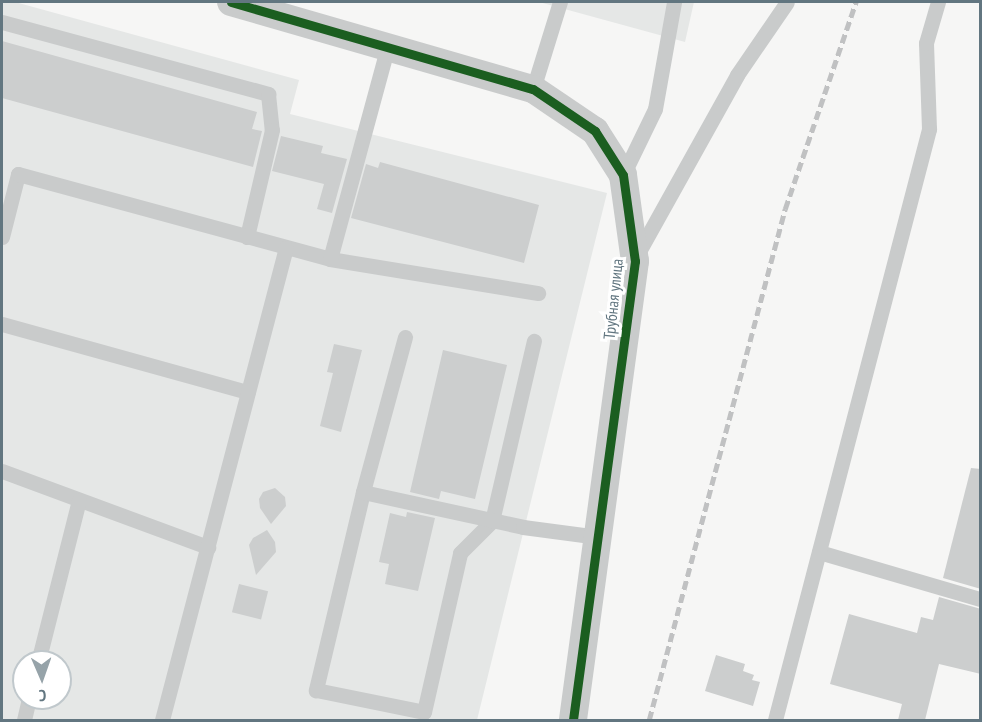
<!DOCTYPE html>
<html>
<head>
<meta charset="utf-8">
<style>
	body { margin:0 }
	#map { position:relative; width:982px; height:722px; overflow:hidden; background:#f6f6f5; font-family:"PT Sans Narrow",sans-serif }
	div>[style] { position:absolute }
	.built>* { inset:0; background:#e5e7e6 }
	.building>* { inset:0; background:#cccece; transform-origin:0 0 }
	.lane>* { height:15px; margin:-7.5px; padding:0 7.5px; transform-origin:7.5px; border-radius:7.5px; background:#c9cbcb }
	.street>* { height:28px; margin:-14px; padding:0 14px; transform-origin:14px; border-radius:14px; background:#c9cbcb }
	.rail>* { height:4.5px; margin-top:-2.25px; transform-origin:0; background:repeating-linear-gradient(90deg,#c0c1c2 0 9px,transparent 0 13.5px) }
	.cycleway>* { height:9px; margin:-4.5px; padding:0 4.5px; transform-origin:4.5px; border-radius:4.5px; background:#1b5e20 }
	span { translate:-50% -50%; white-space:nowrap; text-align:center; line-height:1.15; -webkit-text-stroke:6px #fff; paint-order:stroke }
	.street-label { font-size:16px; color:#627680 }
	.frame { position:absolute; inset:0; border:3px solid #627680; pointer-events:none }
	.north { position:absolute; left:12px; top:650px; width:60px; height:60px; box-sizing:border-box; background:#fff; border:2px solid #c0c8cc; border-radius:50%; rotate:178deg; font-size:16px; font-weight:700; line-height:24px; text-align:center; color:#627680 }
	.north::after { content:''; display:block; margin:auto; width:21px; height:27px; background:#96a3a9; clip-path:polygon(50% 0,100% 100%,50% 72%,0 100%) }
</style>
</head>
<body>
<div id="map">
	<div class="built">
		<i style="clip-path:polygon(evenodd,2px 2px,15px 2px,299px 80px,290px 114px,607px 193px,477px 720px,2px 720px,2px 2px,24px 662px,60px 662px,60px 698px,24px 698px,24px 662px)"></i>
		<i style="clip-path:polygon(539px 2px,694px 2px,685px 42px)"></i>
	</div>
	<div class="building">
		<i style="clip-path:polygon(2px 41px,257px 112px,252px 129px,262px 131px,253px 167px,2px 98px)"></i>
		<i style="clip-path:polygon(281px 136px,323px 146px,321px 153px,347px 159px,332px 213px,317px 209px,324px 184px,272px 171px)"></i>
		<i style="clip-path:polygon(380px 162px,539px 205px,524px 263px,351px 218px,366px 164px,378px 168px)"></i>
		<i style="clip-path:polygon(334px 344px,362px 350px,341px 432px,320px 426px,333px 373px,327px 372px)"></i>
		<i style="clip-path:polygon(443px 350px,507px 365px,475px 499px,441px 491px,439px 499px,410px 492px)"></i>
		<i style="clip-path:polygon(971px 468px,981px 469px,981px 589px,943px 578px)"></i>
		<i style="clip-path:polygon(275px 488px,285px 497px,286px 506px,271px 524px,260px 508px,259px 499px,263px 492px)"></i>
		<i style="clip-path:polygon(407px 512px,435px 518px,418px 591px,385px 584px,389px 564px,379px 562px,390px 513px,406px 517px)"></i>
		<i style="clip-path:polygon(267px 530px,275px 542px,276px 552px,256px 575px,249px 545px,253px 538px)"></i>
		<i style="left:239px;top:584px;width:30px;height:29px;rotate:14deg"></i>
		<i style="clip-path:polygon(939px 597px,981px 609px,981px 674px,939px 664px,925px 720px,898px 720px,902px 704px,830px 684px,849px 614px,917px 633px,921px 617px,933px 620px)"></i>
		<i style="clip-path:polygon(716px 655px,745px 664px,743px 671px,754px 675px,752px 680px,760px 682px,753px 706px,705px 691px)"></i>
	</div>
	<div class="lane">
		<i style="left:2px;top:22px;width:276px;rotate:15.1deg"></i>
		<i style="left:268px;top:94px;width:36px;rotate:84deg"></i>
		<i style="left:272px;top:130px;width:110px;rotate:103.2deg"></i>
		<i style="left:533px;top:89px;width:91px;rotate:-72.8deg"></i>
		<i style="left:623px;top:175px;width:73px;rotate:-64.1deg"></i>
		<i style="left:655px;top:109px;width:109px;rotate:-79.9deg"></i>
		<i style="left:2px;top:237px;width:65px;rotate:-75.7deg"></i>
		<i style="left:18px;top:174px;width:323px;rotate:15.2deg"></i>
		<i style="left:330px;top:259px;width:211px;rotate:9.3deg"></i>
		<i style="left:637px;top:255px;width:206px;rotate:-60.9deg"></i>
		<i style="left:737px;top:75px;width:88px;rotate:-55.6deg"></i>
		<i style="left:330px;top:259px;width:221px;rotate:-74.8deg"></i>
		<i style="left:2px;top:324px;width:255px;rotate:15.5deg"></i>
		<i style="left:405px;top:337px;width:161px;rotate:105.2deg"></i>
		<i style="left:363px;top:492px;width:204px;rotate:103.4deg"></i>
		<i style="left:316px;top:690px;width:110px;rotate:11.5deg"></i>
		<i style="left:424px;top:712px;width:163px;rotate:-77.2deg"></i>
		<i style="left:460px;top:553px;width:45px;rotate:-45deg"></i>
		<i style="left:492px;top:521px;width:185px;rotate:-76.9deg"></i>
		<i style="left:2px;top:471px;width:220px;rotate:20.3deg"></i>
		<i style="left:363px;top:492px;width:164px;rotate:12.3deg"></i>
		<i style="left:523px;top:527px;width:76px;rotate:7.6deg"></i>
		<i style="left:819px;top:552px;width:168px;rotate:16.3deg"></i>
		<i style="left:38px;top:662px;width:167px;rotate:-75.8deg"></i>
		<i style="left:24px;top:720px;width:23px;rotate:-77deg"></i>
		<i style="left:162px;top:720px;width:488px;rotate:-75.3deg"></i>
		<i style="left:775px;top:720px;width:611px;rotate:-75.39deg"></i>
		<i style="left:929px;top:129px;width:86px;rotate:-92deg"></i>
		<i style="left:926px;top:43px;width:43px;rotate:-73.7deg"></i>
	</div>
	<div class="street">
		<i style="left:231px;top:2px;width:314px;rotate:16.1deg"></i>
		<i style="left:533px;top:89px;width:75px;rotate:34.1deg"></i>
		<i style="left:595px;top:131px;width:52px;rotate:57.5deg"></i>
		<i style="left:623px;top:175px;width:87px;rotate:82.1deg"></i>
		<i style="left:635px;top:261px;width:463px;rotate:97.7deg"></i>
	</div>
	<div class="rail">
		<i style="left:649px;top:720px;width:529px;rotate:-75.1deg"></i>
		<i style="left:785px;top:209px;width:219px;rotate:-71.1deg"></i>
	</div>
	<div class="cycleway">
		<i style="left:231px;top:2px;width:314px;rotate:16.1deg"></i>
		<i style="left:533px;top:89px;width:75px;rotate:34.1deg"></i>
		<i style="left:595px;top:131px;width:52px;rotate:57.5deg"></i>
		<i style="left:623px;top:175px;width:87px;rotate:82.1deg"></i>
		<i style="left:635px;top:261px;width:463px;rotate:97.7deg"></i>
	</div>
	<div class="street-label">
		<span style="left:613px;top:299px;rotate:-84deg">Трубная улица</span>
	</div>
	<div class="frame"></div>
	<div class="north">С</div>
</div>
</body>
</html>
